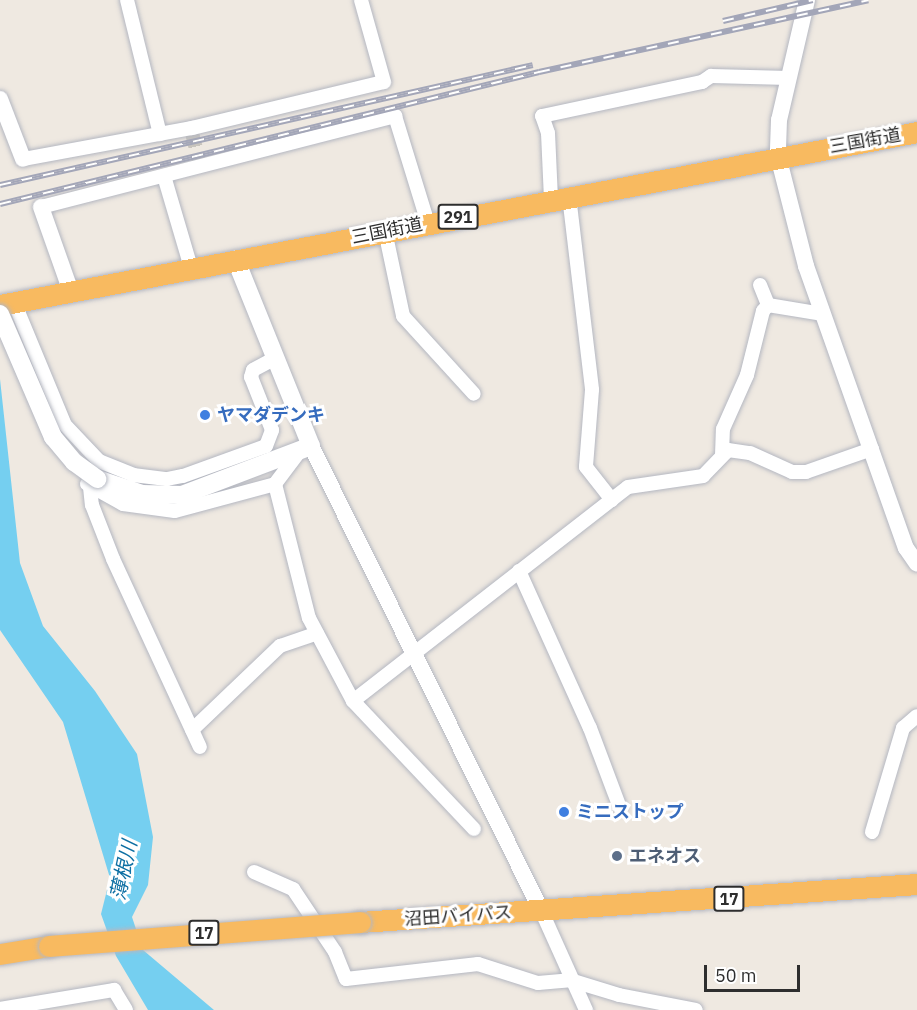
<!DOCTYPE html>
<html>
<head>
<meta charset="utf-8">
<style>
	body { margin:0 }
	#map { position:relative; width:917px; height:1010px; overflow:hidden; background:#efe9e1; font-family:"IBM Plex Sans","Noto Sans JP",sans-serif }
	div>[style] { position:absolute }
	.water>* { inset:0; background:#75cff0 }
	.minor-tunnel>* { height:14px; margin-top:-7px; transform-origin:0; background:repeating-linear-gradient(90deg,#c8c4bd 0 14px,transparent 0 21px) }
	.roads { filter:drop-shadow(0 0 2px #b4b7c1) drop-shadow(0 0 2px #b4b7c1) }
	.minor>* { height:14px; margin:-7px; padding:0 7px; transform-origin:7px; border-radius:7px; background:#fff }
	.tertiary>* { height:16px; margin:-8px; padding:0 8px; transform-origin:8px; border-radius:8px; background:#fff }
	.secondary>* { height:18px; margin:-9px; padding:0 9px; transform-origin:9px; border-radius:9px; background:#fff }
	.trunk>* { height:21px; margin:-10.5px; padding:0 10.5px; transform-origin:10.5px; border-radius:10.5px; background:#f8ba60 }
	.rail>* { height:6px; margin-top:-3px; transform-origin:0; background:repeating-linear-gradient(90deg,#fff 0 11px,#a3a6b8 0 22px); box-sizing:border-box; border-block:2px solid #a3a6b8 }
	.bridges { filter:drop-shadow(0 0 2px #b4b7c1) drop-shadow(0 0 2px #b4b7c1) }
	.secondary-bridge>* { height:18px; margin:-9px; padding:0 9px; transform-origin:9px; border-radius:9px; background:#fff }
	.trunk-bridge>* { height:21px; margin:-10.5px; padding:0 10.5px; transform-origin:10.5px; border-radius:10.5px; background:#f8ba60 }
	.dots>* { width:16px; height:16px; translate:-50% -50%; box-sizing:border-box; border:3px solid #fff; border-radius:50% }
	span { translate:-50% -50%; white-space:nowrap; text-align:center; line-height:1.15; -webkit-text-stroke:6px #fff; paint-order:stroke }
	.shield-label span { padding:2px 4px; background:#fff; border:2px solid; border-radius:4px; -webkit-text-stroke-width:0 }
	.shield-label { font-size:16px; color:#2e2e2e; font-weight:700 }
	.street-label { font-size:18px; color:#2e2e2e }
	.shop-label { font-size:18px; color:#366cbe; font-weight:700 }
	.left { translate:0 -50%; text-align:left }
	.service-label { font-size:18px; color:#4e5e75; font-weight:700 }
	.water-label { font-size:20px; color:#0d6fa3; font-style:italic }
	.scale { position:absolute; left:704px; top:965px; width:96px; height:27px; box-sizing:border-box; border:3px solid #2e2e2e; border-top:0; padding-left:8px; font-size:18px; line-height:21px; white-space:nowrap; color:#2e2e2e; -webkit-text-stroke:4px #fff; paint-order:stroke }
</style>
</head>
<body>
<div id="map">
	<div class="water">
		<i style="clip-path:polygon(0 379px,20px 563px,43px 626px,95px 691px,137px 754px,153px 837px,148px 885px,132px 917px,143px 950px,214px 1010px,148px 1010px,116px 956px,101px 914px,110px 878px,63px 722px,0 630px)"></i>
	</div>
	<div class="minor-tunnel">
		<i style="left:192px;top:133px;width:33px;rotate:76deg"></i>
	</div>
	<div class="roads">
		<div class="minor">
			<i style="left:127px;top:0;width:138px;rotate:76.2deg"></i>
			<i style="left:23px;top:159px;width:172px;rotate:-10.4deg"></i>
			<i style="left:192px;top:128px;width:197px;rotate:-13.5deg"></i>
			<i style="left:384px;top:82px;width:85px;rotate:-105.7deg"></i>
			<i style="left:164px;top:176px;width:96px;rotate:73.6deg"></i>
			<i style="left:569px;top:196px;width:195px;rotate:83.2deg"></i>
			<i style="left:592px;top:390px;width:77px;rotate:94.5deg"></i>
			<i style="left:586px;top:467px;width:42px;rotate:51.8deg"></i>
			<i style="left:551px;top:199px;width:66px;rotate:-92.6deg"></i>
			<i style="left:548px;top:133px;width:18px;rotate:-109deg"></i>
			<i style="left:542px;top:116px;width:164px;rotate:-12deg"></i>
			<i style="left:702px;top:82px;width:11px;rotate:-34deg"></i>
			<i style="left:711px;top:76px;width:78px;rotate:1.5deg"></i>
			<i style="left:41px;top:207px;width:366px;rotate:-14.4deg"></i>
			<i style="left:395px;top:116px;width:112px;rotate:72.9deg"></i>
			<i style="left:385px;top:231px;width:87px;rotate:78deg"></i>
			<i style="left:403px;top:316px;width:105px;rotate:47.7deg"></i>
			<i style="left:760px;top:285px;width:22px;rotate:68deg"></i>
			<i style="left:768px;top:305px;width:56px;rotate:9.3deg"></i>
			<i style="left:14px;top:302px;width:133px;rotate:67.5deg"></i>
			<i style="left:65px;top:425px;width:50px;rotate:46.6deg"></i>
			<i style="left:99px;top:461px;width:37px;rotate:22deg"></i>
			<i style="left:133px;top:475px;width:34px;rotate:7deg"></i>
			<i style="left:167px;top:479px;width:16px;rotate:-11deg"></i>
			<i style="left:183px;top:476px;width:88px;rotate:-19.9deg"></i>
			<i style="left:266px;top:446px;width:17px;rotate:-69deg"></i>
			<i style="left:272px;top:430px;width:57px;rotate:-111.6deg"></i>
			<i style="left:251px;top:377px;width:7px;rotate:-74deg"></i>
			<i style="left:253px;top:370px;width:26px;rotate:-28deg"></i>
			<i style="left:299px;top:452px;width:40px;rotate:127deg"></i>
			<i style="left:275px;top:484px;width:138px;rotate:75.8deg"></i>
			<i style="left:309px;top:618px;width:94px;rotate:62.1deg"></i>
			<i style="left:353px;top:701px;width:176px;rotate:46.6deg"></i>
			<i style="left:722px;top:455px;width:26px;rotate:-88deg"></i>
			<i style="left:723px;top:429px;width:59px;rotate:-66deg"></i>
			<i style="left:747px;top:375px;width:66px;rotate:-76deg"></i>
			<i style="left:763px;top:311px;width:8px;rotate:-50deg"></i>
			<i style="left:87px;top:484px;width:41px;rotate:29.1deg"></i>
			<i style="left:123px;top:504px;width:52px;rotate:7.7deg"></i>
			<i style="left:175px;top:511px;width:104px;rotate:-15.1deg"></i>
			<i style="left:90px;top:487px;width:18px;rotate:84deg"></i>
			<i style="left:92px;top:505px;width:58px;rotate:68.7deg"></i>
			<i style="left:113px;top:559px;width:207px;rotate:65.2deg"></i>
			<i style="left:519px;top:571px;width:172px;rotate:65.7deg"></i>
			<i style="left:590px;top:728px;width:85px;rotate:69.4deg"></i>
			<i style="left:353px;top:701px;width:348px;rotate:-37.9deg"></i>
			<i style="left:628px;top:487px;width:76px;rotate:-8.3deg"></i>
			<i style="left:703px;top:476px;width:36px;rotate:-46deg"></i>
			<i style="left:728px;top:450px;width:22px;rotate:8deg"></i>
			<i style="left:750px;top:453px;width:46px;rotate:24.3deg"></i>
			<i style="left:792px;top:472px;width:14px"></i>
			<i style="left:806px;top:472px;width:70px;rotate:-19.2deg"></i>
			<i style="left:192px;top:730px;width:122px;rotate:-43.7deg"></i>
			<i style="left:280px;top:646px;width:39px;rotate:-19deg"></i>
			<i style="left:872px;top:832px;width:109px;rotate:-73.4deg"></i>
			<i style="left:903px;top:728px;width:18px;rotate:-41deg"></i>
			<i style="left:254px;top:872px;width:43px;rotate:23.6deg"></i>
			<i style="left:293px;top:889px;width:76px;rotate:56.3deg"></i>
			<i style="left:335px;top:952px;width:29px;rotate:68deg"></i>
			<i style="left:346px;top:979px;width:133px;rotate:-6.5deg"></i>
			<i style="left:478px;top:964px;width:63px;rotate:17.6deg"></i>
			<i style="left:538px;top:983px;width:32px;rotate:-5deg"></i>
			<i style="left:570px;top:980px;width:51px;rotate:17deg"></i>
			<i style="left:619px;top:995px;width:78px;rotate:11deg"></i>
			<i style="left:541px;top:910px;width:110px;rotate:65.8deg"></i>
			<i style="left:0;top:1009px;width:116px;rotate:-9.5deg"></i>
			<i style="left:114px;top:990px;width:23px;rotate:59deg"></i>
		</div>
		<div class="tertiary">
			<i style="left:807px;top:0;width:123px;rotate:103.1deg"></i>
			<i style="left:779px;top:120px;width:36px;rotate:92deg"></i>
			<i style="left:778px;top:156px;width:114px;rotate:75.7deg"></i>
			<i style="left:806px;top:266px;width:299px;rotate:70.5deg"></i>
			<i style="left:906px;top:548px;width:19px;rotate:55deg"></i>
			<i style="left:0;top:99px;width:64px;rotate:69deg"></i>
			<i style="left:41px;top:207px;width:87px;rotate:70.5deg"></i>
			<i style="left:311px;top:446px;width:518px;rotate:63.63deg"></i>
		</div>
		<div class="secondary">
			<i style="left:97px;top:479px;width:47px;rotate:18.4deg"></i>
			<i style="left:142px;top:494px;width:40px;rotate:1.4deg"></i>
			<i style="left:182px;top:495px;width:138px;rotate:-20.8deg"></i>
			<i style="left:311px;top:446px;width:201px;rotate:-112deg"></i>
		</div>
		<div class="trunk">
			<i style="left:0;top:305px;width:933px;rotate:-10.68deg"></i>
			<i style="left:360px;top:922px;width:558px;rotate:-3.9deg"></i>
			<i style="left:0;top:954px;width:50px;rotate:-9.3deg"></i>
		</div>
	</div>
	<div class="rail">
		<i style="left:723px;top:21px;width:92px;rotate:-13.1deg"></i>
		<i style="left:0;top:185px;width:546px;rotate:-12.69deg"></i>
		<i style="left:0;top:204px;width:555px;rotate:-13.76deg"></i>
		<i style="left:539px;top:72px;width:337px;rotate:-12.3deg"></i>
	</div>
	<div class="bridges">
		<div class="secondary-bridge">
			<i style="left:0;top:314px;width:134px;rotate:66.7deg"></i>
			<i style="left:53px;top:437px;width:33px;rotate:50deg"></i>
			<i style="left:74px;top:462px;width:29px;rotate:36deg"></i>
		</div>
		<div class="trunk-bridge">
			<i style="left:49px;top:946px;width:312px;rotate:-4.4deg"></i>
		</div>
	</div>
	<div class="dots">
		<i style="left:205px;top:415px;background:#3f7fe0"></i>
		<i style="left:564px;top:812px;background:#3f7fe0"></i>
		<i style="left:617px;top:856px;background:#5c6f8a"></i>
	</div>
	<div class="shield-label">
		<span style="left:458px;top:217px">291</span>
		<span style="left:729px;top:899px">17</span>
		<span style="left:204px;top:933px">17</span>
	</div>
	<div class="street-label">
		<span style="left:865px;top:141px;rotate:-10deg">三国街道</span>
		<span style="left:387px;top:231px;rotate:-11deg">三国街道</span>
		<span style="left:458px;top:916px;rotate:-4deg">沼田バイパス</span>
	</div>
	<div class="shop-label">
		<span class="left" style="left:217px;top:415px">ヤマダデンキ</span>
		<span class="left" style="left:576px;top:812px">ミニストップ</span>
	</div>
	<div class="service-label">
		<span class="left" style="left:629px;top:856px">エネオス</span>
	</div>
	<div class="water-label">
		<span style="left:123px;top:870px;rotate:-78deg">薄根川</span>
	</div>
	<div class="scale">50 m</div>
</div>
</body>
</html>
